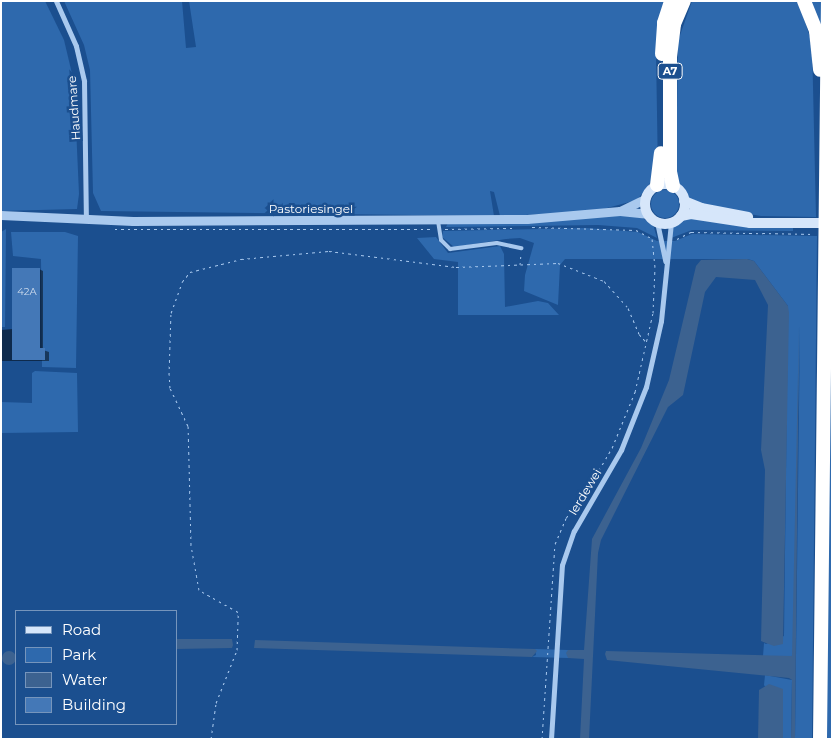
<!DOCTYPE html>
<html>
<head>
<meta charset="utf-8">
<style>
	body { margin:0 }
	#map { position:relative; width:833px; height:740px; overflow:hidden; background:#1b4f8f; font-family:Montserrat,sans-serif }
	div>[style] { position:absolute }
	.green>* { inset:0; background:#2e69ad }
	.round { border-radius:50% }
	.water>* { inset:0; background:#3c6290 }
	.shadow>* { inset:0; background:#0007 }
	.building>* { inset:0; background:#4478b7 }
	.path>* { height:1px; margin-top:-0.5px; transform-origin:0; background:repeating-linear-gradient(90deg,#a9c9ee 0 2.5px,transparent 0 6.5px) }
	.service>* { height:4px; margin:-2px; padding:0 2px; transform-origin:2px; border-radius:2px; background:#a9c9ee }
	.minor>* { height:5px; margin:-2.5px; padding:0 2.5px; transform-origin:2.5px; border-radius:2.5px; background:#a9c9ee }
	.tertiary>* { height:9px; margin:-4.5px; padding:0 4.5px; transform-origin:4.5px; border-radius:4.5px; background:#a9c9ee }
	.secondary>* { height:10px; margin:-5px; padding:0 5px; transform-origin:5px; border-radius:5px; background:#d6e6fa }
	.secondary>.ring { margin:-5px; padding:0; box-sizing:content-box; background:none; border:10px solid #d6e6fa; border-radius:50% }
	.motorway>* { height:14px; margin:-7px; padding:0 7px; transform-origin:7px; border-radius:7px; background:#fff }
	span { translate:-50% -50%; white-space:nowrap; text-align:center; line-height:1.15; -webkit-text-stroke:5px #1b4f8f; paint-order:stroke }
	.number-label { font-size:10px; color:#d0dded }
	.number-label span { -webkit-text-stroke-width:0 }
	.shield-label span { padding:1px 4px; background:#1b4f8f; border:1px solid; border-radius:4px; -webkit-text-stroke-width:0 }
	.shield-label { font-size:11px; color:#fff; font-weight:700 }
	.street-label { font-size:12px; color:#fff }
	.frame { position:absolute; inset:0; border:2px solid #fff; pointer-events:none }
	.legend { position:absolute; left:15px; top:610px; width:162px; height:115px; box-sizing:border-box; background:#1b4f8f; border:1px solid #7695bc; margin:0; padding:6px 9px; list-style:none; font-size:15px; color:#fff }
	.legend li { display:flex; align-items:center; gap:10px; height:25px }
	.legend b { width:25px; border:1px solid #7695bc }
</style>
</head>
<body>
<div id="map">
	<div class="green">
		<i style="clip-path:polygon(1px 1px,45px 1px,64px 40px,74px 82px,79px 194px,77px 209px,1px 211px)"></i>
		<i style="clip-path:polygon(64px 1px,182px 1px,186px 48px,196px 47px,189px 1px,666px 1px,656px 53px,658px 173px,637px 200px,592px 212px,500px 216px,494px 192px,490px 191px,494px 216px,101px 211px,93px 193px,90px 70px,84px 45px)"></i>
		<i style="clip-path:polygon(692px 1px,797px 1px,799px 4px,812px 43px,816px 217px,761px 216px,718px 209px,689px 200px,682px 189px,676px 177px,678px 41px)"></i>
		<i style="clip-path:polygon(808px 1px,821px 1px,821px 42px)"></i>
		<i class="round" style="left:651px;top:190px;width:28px;height:28px"></i>
		<i style="clip-path:polygon(635px 214px,653px 224px,657px 238px,637px 228px,598px 225px,446px 227px,448px 223px,565px 220px)"></i>
		<i style="clip-path:polygon(684px 218px,793px 228px,793px 231px,692px 230px,671px 238px,674px 226px)"></i>
		<i style="clip-path:polygon(832px 225px,832px 739px,825px 739px)"></i>
		<i style="clip-path:polygon(586px 228px,638px 232px,657px 241px,675px 241px,692px 234px,817px 236px,812px 739px,795px 739px,800px 325px,793px 654px,791px 657px,763px 656px,764px 643px,766px 644px,784px 636px,788px 306px,754px 261px,748px 259px,565px 259px,560px 265px,558px 305px,524px 291px,525px 275px,534px 243px,520px 238px,506px 239px,454px 247px,442px 237px,443px 231px)"></i>
		<i style="clip-path:polygon(6px 229px,5px 327px,1px 327px,1px 232px)"></i>
		<i style="clip-path:polygon(11px 232px,65px 232px,78px 236px,76px 368px,42px 367px,41px 259px,13px 256px)"></i>
		<i style="clip-path:polygon(436px 237px,448px 253px,500px 246px,504px 254px,505px 307px,538px 301px,548px 303px,559px 315px,458px 315px,458px 262px,434px 259px,417px 238px)"></i>
		<i style="clip-path:polygon(35px 371px,77px 373px,78px 432px,1px 433px,1px 402px,32px 403px,32px 373px)"></i>
		<i style="clip-path:polygon(535px 649px,568px 650px,568px 658px,532px 657px,536px 655px)"></i>
		<i style="clip-path:polygon(765px 675px,792px 680px,791px 739px,783px 739px,783px 713px,764px 685px)"></i>
	</div>
	<div class="water">
		<i style="clip-path:polygon(747px 259px,754px 261px,788px 306px,789px 313px,783px 644px,774px 646px,761px 641px,765px 470px,761px 450px,768px 305px,755px 280px,716px 277px,705px 292px,683px 395px,668px 407px,601px 540px,598px 553px,589px 739px,580px 739px,584px 659px,568px 658px,566px 653px,568px 650px,584px 650px,592px 539px,641px 448px,669px 380px,696px 266px,701px 260px)"></i>
		<i style="clip-path:polygon(799px 325px,795px 739px,791px 739px,792px 680px,789px 678px,607px 660px,605px 654px,606px 651px,792px 656px)"></i>
		<i style="clip-path:polygon(176px 639px,232px 639px,233px 645px,232px 648px,176px 649px)"></i>
		<i style="clip-path:polygon(255px 640px,535px 649px,537px 651px,532px 657px,254px 648px)"></i>
		<i class="round" style="left:2px;top:651px;width:14px;height:14px"></i>
		<i style="clip-path:polygon(769px 684px,783px 689px,783px 739px,758px 739px,759px 690px)"></i>
	</div>
	<div class="shadow">
		<i style="clip-path:polygon(39px 269px,43px 271px,43px 350px,49px 352px,49px 361px,1px 361px,1px 330px,13px 329px)"></i>
	</div>
	<div class="building">
		<i style="clip-path:polygon(12px 268px,40px 268px,40px 348px,45px 348px,45px 360px,12px 360px)"></i>
	</div>
	<div class="path">
		<i style="left:532px;top:227px;width:104px;rotate:1.7deg"></i>
		<i style="left:636px;top:230px;width:19px;rotate:28deg"></i>
		<i style="left:115px;top:229px;width:318px"></i>
		<i style="left:445px;top:229px;width:68px;rotate:-0.8deg"></i>
		<i style="left:677px;top:239px;width:16px;rotate:-27deg"></i>
		<i style="left:691px;top:232px;width:123px;rotate:0.9deg"></i>
		<i style="left:520px;top:265px;width:11px;rotate:-85deg"></i>
		<i style="left:211px;top:739px;width:36px;rotate:-82deg"></i>
		<i style="left:216px;top:703px;width:57px;rotate:-68.4deg"></i>
		<i style="left:237px;top:650px;width:38px;rotate:-88deg"></i>
		<i style="left:238px;top:612px;width:45px;rotate:-150.6deg"></i>
		<i style="left:199px;top:590px;width:46px;rotate:-100.1deg"></i>
		<i style="left:191px;top:545px;width:119px;rotate:-91.4deg"></i>
		<i style="left:188px;top:426px;width:42px;rotate:-115.3deg"></i>
		<i style="left:170px;top:388px;width:13px;rotate:-94deg"></i>
		<i style="left:169px;top:375px;width:62px;rotate:-88.2deg"></i>
		<i style="left:171px;top:313px;width:33px;rotate:-70deg"></i>
		<i style="left:182px;top:282px;width:13px;rotate:-51deg"></i>
		<i style="left:190px;top:272px;width:53px;rotate:-14.3deg"></i>
		<i style="left:241px;top:259px;width:88px;rotate:-5.2deg"></i>
		<i style="left:329px;top:251px;width:128px;rotate:7.2deg"></i>
		<i style="left:456px;top:267px;width:102px;rotate:-2.2deg"></i>
		<i style="left:558px;top:263px;width:49px;rotate:21.4deg"></i>
		<i style="left:604px;top:281px;width:36px;rotate:48deg"></i>
		<i style="left:628px;top:308px;width:28px;rotate:67deg"></i>
		<i style="left:639px;top:334px;width:12px;rotate:48deg"></i>
		<i style="left:542px;top:739px;width:195px;rotate:-86.2deg"></i>
		<i style="left:555px;top:544px;width:28px;rotate:-67deg"></i>
		<i style="left:566px;top:518px;width:39px;rotate:-53deg"></i>
		<i style="left:589px;top:487px;width:45px;rotate:-59.5deg"></i>
		<i style="left:612px;top:448px;width:61px;rotate:-67.7deg"></i>
		<i style="left:635px;top:392px;width:81px;rotate:-77.2deg"></i>
		<i style="left:653px;top:313px;width:46px;rotate:-87.5deg"></i>
		<i style="left:655px;top:267px;width:28px;rotate:-96deg"></i>
	</div>
	<div class="service">
		<i style="left:438px;top:221px;width:19px;rotate:81deg"></i>
		<i style="left:441px;top:240px;width:13px;rotate:45deg"></i>
		<i style="left:450px;top:249px;width:47px;rotate:-7.3deg"></i>
		<i style="left:497px;top:243px;width:25px;rotate:12deg"></i>
	</div>
	<div class="minor">
		<i style="left:56px;top:1px;width:49px;rotate:66deg"></i>
		<i style="left:76px;top:46px;width:36px;rotate:77deg"></i>
		<i style="left:84px;top:81px;width:136px;rotate:89.2deg"></i>
		<i style="left:657px;top:222px;width:40px;rotate:78deg"></i>
		<i style="left:551px;top:739px;width:174px;rotate:-86.4deg"></i>
		<i style="left:562px;top:565px;width:36px;rotate:-71deg"></i>
		<i style="left:574px;top:531px;width:94px;rotate:-59.9deg"></i>
		<i style="left:621px;top:450px;width:68px;rotate:-68.4deg"></i>
		<i style="left:646px;top:387px;width:68px;rotate:-77.2deg"></i>
		<i style="left:661px;top:321px;width:99px;rotate:-84.2deg"></i>
	</div>
	<div class="tertiary">
		<i style="left:620px;top:211px;width:27px;rotate:6deg"></i>
		<i style="left:1px;top:215px;width:132px;rotate:2.6deg"></i>
		<i style="left:133px;top:221px;width:394px;rotate:-0.3deg"></i>
		<i style="left:527px;top:219px;width:93px;rotate:-4.9deg"></i>
		<i style="left:620px;top:211px;width:28px;rotate:-26deg"></i>
	</div>
	<div class="secondary">
		<i class="ring" style="left:645px;top:184px;width:30px;height:30px"></i>
		<i style="left:684px;top:201px;width:18px;rotate:22deg"></i>
		<i style="left:701px;top:208px;width:48px;rotate:10.8deg"></i>
		<i style="left:681px;top:216px;width:10px;rotate:-11deg"></i>
		<i style="left:691px;top:214px;width:60px;rotate:8.7deg"></i>
		<i style="left:750px;top:223px;width:81px"></i>
	</div>
	<div class="motorway">
		<i style="left:804px;top:1px;width:32px;rotate:68deg"></i>
		<i style="left:816px;top:31px;width:39px;rotate:84deg"></i>
		<i style="left:662px;top:54px;width:31px;rotate:-86deg"></i>
		<i style="left:664px;top:23px;width:23px;rotate:-72deg"></i>
		<i style="left:657px;top:185px;width:32px;rotate:-83deg"></i>
		<i style="left:673px;top:186px;width:14px;rotate:-102deg"></i>
		<i style="left:670px;top:172px;width:115px;rotate:-90deg"></i>
		<i style="left:670px;top:57px;width:33px;rotate:-83deg"></i>
		<i style="left:674px;top:24px;width:25px;rotate:-67deg"></i>
		<i style="left:820px;top:739px;width:738px;rotate:-89.38deg"></i>
	</div>
	<div class="number-label">
		<span style="left:27px;top:292px">42A</span>
	</div>
	<div class="shield-label">
		<span style="left:670px;top:71px">A7</span>
	</div>
	<div class="street-label">
		<span style="left:74px;top:108px;rotate:-94deg">Haudmare</span>
		<span style="left:311px;top:209px">Pastoriesingel</span>
		<span style="left:585px;top:492px;rotate:-59deg">Ierdewei</span>
	</div>
	<div class="frame"></div>
	<ul class="legend">
	<li><b style="height:6px;background:#d6e6fa"></b>Road</li>
	<li><b style="height:14px;background:#2e69ad"></b>Park</li>
	<li><b style="height:14px;background:#3c6290"></b>Water</li>
	<li><b style="height:14px;background:#4478b7"></b>Building</li>
	</ul>
</div>
</body>
</html>
